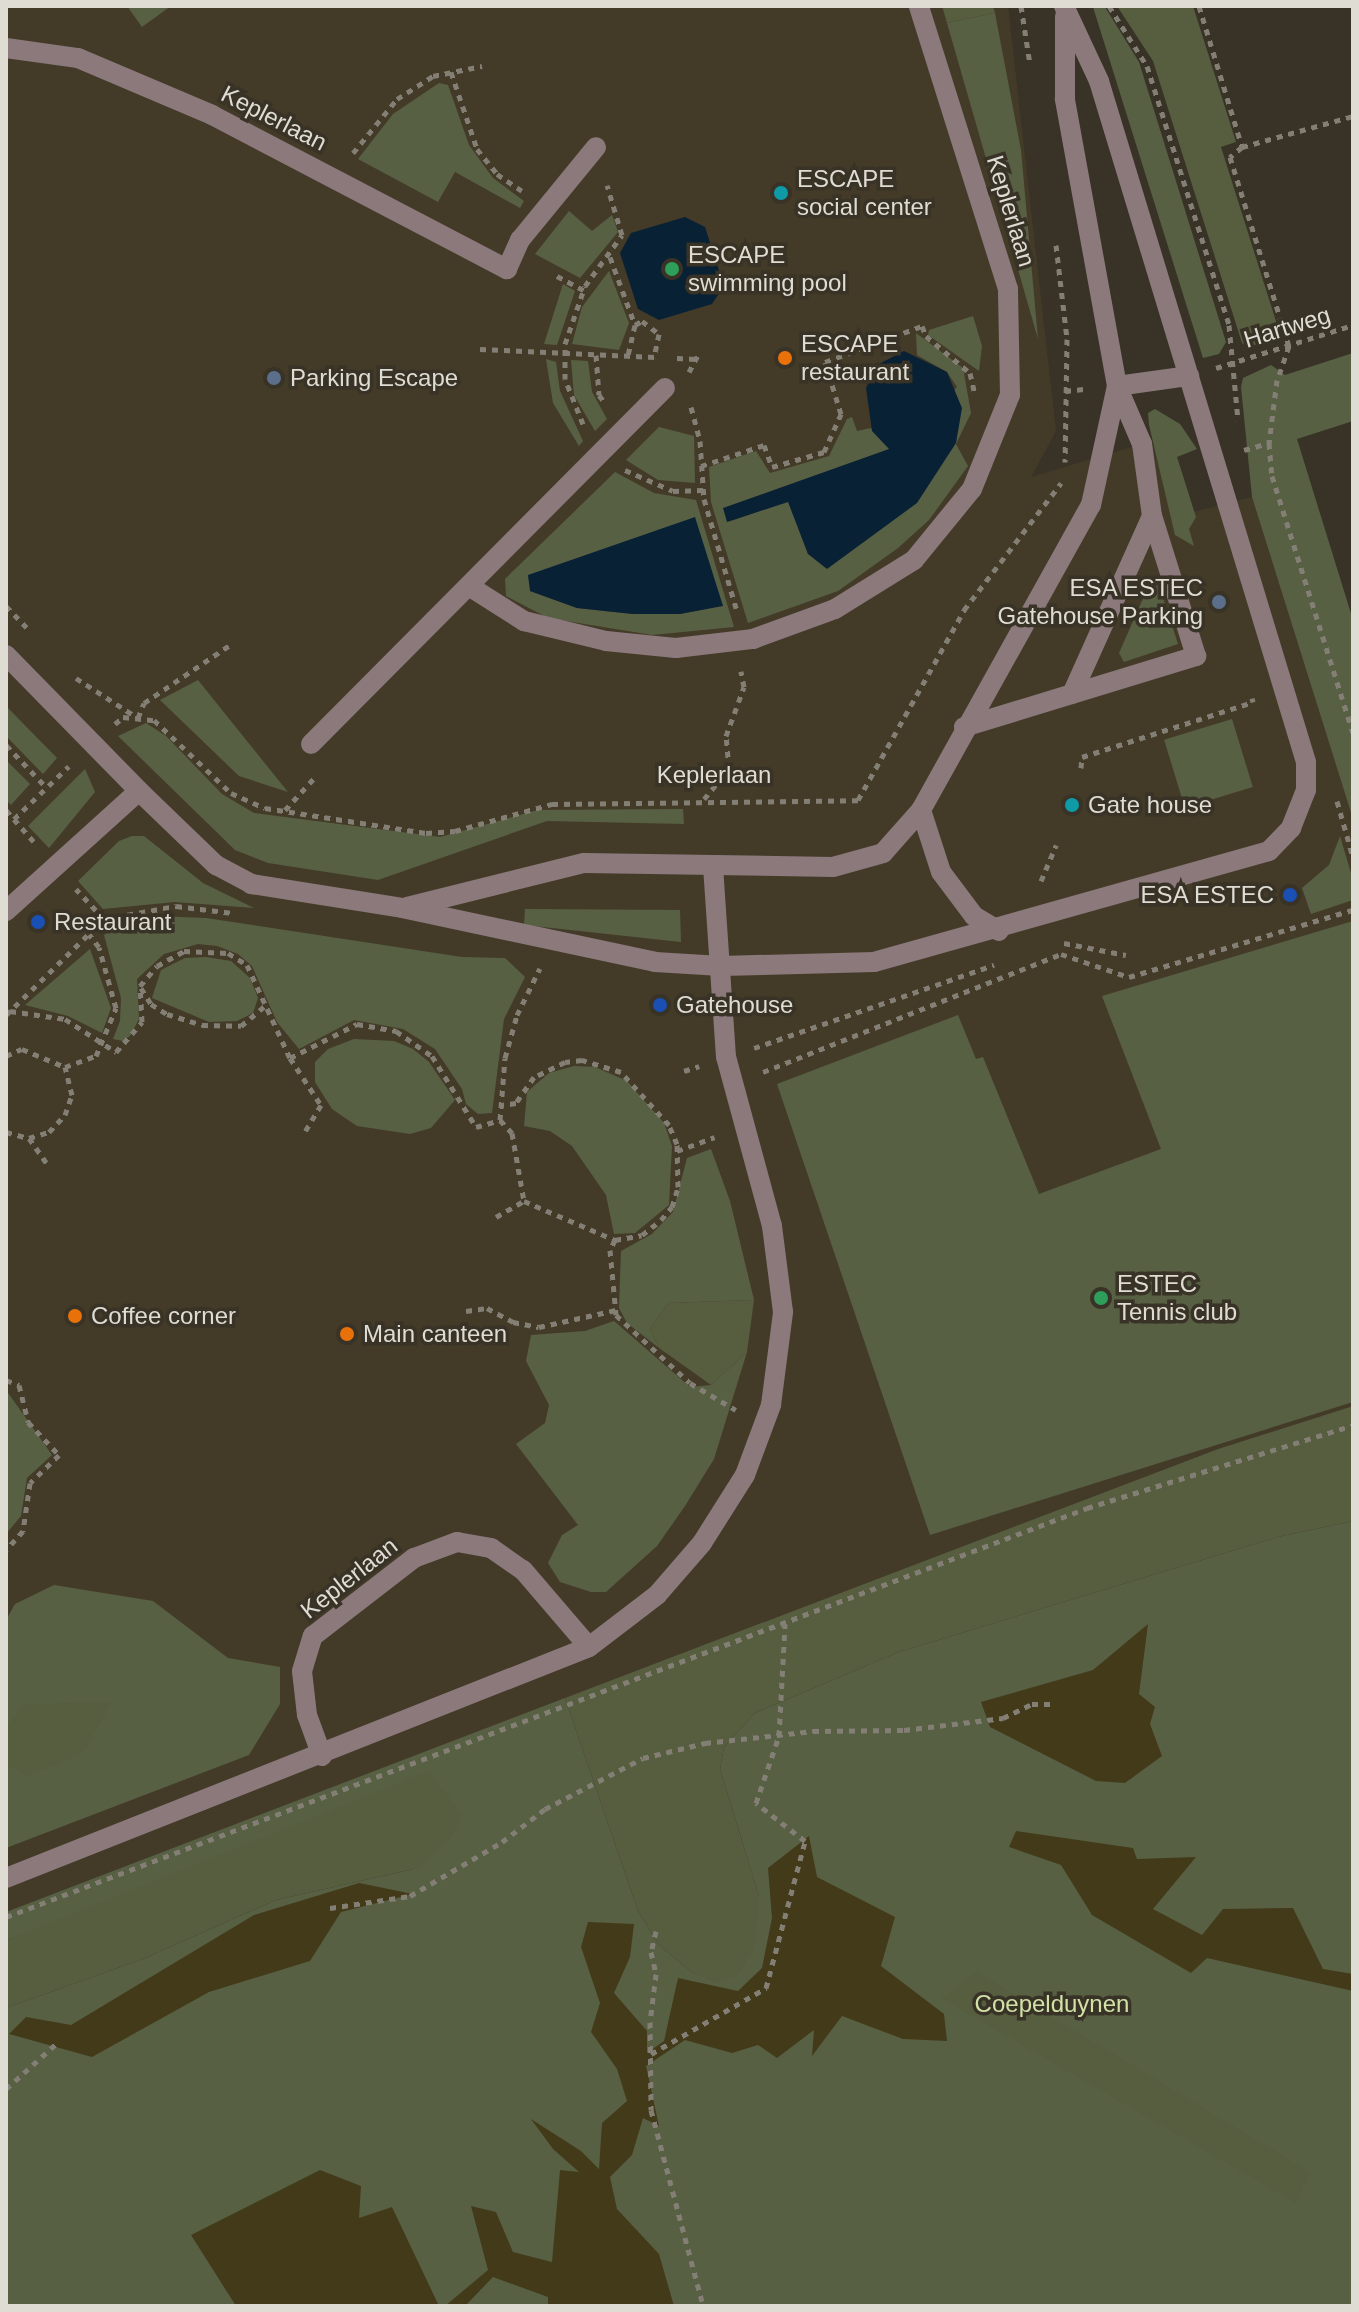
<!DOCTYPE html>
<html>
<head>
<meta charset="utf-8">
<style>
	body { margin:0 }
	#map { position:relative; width:1359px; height:2312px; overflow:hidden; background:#383326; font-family:Arial,sans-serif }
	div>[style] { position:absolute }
	.built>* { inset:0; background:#433b28 }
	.green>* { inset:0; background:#586044; transform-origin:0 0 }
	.forest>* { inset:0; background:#565e3f }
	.sand>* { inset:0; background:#433a1a }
	.water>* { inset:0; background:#082135 }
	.path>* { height:5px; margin-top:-2.5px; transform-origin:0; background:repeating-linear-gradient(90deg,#847f75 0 6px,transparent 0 12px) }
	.minor>* { height:20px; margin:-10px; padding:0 10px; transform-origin:10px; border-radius:10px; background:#8b797c }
	.dots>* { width:22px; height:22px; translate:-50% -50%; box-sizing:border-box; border:4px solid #383326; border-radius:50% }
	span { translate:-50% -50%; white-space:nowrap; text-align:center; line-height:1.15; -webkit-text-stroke:7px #383326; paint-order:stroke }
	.street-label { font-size:24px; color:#dfdcd4 }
	.poi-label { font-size:24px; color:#dfdcd4 }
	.left { translate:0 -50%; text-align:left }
	.right { translate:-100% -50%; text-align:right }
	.park-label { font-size:24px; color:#d1e1a7 }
	.frame { position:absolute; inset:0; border:8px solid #dfdcd4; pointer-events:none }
</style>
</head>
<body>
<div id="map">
	<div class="built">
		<i style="clip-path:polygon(6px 6px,1008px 6px,1056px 431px,1031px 477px,1152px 441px,1174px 517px,1252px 497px,1353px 819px,1353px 1406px,1218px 1449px,6px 1912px)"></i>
	</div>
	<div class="green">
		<i style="clip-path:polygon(127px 6px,171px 6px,142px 27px)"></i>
		<i style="clip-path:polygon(1093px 7px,1105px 7px,1139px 62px,1226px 342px,1219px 354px,1203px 358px)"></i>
		<i style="clip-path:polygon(995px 13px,1021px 150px,1038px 339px,947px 23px)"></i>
		<i style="clip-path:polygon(439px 83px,448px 85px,469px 145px,493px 178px,524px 201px,520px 208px,455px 172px,438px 202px,358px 159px,393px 114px)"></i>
		<i style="clip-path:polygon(569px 211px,592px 231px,612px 215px,618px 232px,580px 278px,535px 254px)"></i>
		<i style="clip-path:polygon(609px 271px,629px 323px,619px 350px,572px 344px,582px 307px)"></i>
		<i style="clip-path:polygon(563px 284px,575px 291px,557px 345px,544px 344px)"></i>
		<i style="clip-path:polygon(973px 316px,982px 346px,979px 371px,928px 335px,929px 330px)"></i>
		<i style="clip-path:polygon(916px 333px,963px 368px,971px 413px,956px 444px,968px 466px,929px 520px,898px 548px,838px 591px,748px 623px,711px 502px,709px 467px,756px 451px,770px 473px,829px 456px,847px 419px,852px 417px,857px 431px,871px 428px,890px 449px,728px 522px,789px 501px,808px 554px,957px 387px,947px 372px,917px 355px)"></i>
		<i style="clip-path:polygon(1353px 353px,1353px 421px,1297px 439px,1353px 620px,1353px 819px,1252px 497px,1241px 387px,1243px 378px,1271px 365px,1285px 375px)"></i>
		<i style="clip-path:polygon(546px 359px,556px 362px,560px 391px,583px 441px,579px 446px,553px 403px)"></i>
		<i style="clip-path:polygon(571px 360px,588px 361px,592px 392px,607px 419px,595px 431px,574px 395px)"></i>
		<i style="clip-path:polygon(1155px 409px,1180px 424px,1197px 449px,1177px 457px,1196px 517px,1189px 529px,1194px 546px,1175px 535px,1149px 425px,1148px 413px)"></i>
		<i style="clip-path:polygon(659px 427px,694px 436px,695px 483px,658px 480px,626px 460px)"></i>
		<i style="clip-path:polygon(evenodd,615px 472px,654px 493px,696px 500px,734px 627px,652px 635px,548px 618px,506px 596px,505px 579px,615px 472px,530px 591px,723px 605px,680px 614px,633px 614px,577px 608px,530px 591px)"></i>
		<i style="clip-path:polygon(1157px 579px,1178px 644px,1124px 662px,1119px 653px,1150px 583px)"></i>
		<i style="clip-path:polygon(198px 680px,288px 792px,239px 776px,160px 700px)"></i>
		<i style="clip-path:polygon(6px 706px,57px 758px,43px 774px,6px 736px)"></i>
		<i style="left:1232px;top:719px;width:71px;height:71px;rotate:73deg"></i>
		<i style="clip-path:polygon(146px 723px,166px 736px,222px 794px,254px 813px,440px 837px,538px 810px,683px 809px,684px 824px,547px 821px,378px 880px,268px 863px,235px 850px,118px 736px)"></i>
		<i style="clip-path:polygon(6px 760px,30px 784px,11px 805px,6px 800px)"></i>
		<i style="clip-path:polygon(85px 769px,95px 792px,49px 848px,28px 826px)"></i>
		<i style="clip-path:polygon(132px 836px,144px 836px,203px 883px,254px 908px,175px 902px,103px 909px,78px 881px,119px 841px)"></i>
		<i style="clip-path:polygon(1340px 836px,1353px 880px,1353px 900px,1311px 914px,1302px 888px,1329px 865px)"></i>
		<i style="clip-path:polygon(525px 909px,680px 910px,681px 942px,524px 925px)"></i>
		<i style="clip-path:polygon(155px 916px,206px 918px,462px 957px,505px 958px,525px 977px,504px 1019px,492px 1113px,478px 1114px,466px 1104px,462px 1089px,435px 1049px,403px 1029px,354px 1020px,299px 1049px,277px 1022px,252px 966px,238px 954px,217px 946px,198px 944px,164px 954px,137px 979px,139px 1019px,130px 1036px,123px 1041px,113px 1039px,120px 1021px,121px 998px,104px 935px,125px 920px)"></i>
		<i style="clip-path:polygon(1353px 921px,1353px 1402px,930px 1535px,777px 1084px,958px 1015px,976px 1059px,983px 1057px,1039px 1194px,1161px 1149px,1102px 996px)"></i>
		<i style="clip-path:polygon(90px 949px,111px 1008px,102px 1033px,68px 1016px,25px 1005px)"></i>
		<i style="clip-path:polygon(206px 957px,231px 961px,250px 978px,258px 998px,253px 1013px,237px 1021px,209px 1022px,152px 998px,161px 970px,185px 958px)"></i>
		<i style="clip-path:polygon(354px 1039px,394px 1041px,413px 1049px,429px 1062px,455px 1100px,431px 1128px,410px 1134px,357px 1126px,332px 1109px,315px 1082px,315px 1062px,328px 1049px)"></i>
		<i style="clip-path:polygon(574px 1066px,595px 1067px,627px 1081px,664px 1123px,672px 1146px,669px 1205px,635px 1233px,614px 1234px,606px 1195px,572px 1146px,550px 1131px,524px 1126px,527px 1092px,549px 1073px)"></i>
		<i style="clip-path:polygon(711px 1149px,730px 1201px,754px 1300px,668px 1303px,650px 1329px,659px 1348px,627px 1323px,619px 1308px,621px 1251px,652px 1234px,673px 1212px,687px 1158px)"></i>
		<i style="clip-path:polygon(614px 1321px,690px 1387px,711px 1385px,747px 1352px,714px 1459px,685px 1506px,657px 1546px,606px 1592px,591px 1592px,560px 1582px,548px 1563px,562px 1535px,578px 1525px,516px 1444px,545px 1423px,549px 1405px,526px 1361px,531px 1335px,585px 1331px)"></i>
		<i style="clip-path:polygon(6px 1390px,52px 1455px,27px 1478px,21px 1516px,6px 1534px)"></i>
		<i style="clip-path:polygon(1353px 1521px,1353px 2306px,6px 2306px,6px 2008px,143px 1959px,276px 1900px,418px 1868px,68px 1920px,6px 1940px,6px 1912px,565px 1698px,638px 1911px,659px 1945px,694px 1974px,759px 1896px,720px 1769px,724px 1747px,755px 1713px,899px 1652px,1278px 1537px)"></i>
		<i style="clip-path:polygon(54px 1585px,153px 1601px,228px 1658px,280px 1667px,280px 1704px,249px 1755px,6px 1848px,6px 1620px,15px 1604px)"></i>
	</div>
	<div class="forest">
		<i style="clip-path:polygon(942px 6px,993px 6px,995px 13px,947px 23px)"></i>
		<i style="clip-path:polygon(1117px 6px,1193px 6px,1236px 142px,1221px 147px,1281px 337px,1248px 347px,1242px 343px,1153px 61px)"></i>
		<i style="clip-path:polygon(754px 1300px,747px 1352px,711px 1385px,659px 1348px,650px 1329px,668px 1303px)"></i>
		<i style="clip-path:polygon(1353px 1406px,1353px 1521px,1278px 1537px,899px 1652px,755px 1713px,724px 1747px,720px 1769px,759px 1896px,755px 1946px,738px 1975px,716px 1983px,694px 1974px,659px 1945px,638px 1911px,565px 1698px,1218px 1449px)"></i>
		<i style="clip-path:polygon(112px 1702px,83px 1753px,29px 1776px,6px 1764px,6px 1728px,24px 1704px)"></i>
		<i style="clip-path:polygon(428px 1771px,463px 1815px,451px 1838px,418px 1868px,276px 1900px,143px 1959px,6px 2008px,6px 1940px)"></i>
		<i style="clip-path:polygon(977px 1972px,1310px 2172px,1296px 2203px,941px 1998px)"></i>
	</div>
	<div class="sand">
		<i style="clip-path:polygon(1148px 1624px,1139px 1694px,1155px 1707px,1150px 1724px,1162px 1756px,1125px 1783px,1096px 1781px,990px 1727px,981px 1702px,1093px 1670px)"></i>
		<i style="clip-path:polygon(1016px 1831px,1133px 1848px,1137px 1859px,1196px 1857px,1153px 1909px,1202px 1935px,1223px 1909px,1293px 1908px,1323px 1969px,1353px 1974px,1353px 1991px,1207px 1958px,1191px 1973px,1092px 1915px,1061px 1865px,1009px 1847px)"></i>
		<i style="clip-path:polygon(809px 1836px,817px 1877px,895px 1917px,881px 1966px,944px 2014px,947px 2041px,903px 2039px,842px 2016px,812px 2056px,814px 2030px,777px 2058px,758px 2045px,732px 2053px,685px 2040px,646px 2066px,659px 2126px,643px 2118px,632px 2155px,610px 2177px,617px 2209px,659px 2254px,674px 2306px,548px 2306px,548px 2297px,493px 2277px,465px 2306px,445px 2306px,488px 2270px,471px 2206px,496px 2212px,513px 2252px,552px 2262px,560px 2170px,579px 2172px,553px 2149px,531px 2119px,581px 2151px,599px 2169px,602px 2123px,627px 2101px,617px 2069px,591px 2032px,600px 2003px,581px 1947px,588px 1922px,634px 1924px,630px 1957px,614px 1993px,647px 2031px,647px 2053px,664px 2041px,678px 1978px,738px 1991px,762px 1968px,772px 1918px,768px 1868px)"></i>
		<i style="clip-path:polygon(359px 1883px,413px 1894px,341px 1912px,310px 1961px,209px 1992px,92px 2057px,9px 2034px,26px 2017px,71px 2025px,254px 1915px)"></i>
		<i style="clip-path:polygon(320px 2170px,361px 2186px,359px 2218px,392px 2207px,439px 2306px,236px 2306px,191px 2235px)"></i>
	</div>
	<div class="water">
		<i style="clip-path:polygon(685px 217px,705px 227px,724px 286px,712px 304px,659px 320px,638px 309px,620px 253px,631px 233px)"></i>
		<i style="clip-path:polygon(904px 351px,947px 372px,962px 408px,956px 443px,917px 503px,827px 569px,808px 554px,788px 502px,727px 522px,723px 508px,889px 449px,872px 431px,866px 388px,877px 365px)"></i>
		<i style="clip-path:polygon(695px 517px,723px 606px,680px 614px,633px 614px,577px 608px,530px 591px,528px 575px)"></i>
	</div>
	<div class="path">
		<i style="left:1021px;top:6px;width:59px;rotate:81.2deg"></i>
		<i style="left:1109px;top:6px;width:71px;rotate:57.7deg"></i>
		<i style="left:1147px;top:66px;width:272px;rotate:72.4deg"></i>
		<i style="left:1229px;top:325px;width:96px;rotate:84.6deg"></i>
		<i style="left:1199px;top:6px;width:147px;rotate:73deg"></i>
		<i style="left:1242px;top:147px;width:115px;rotate:-15.6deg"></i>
		<i style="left:451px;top:72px;width:81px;rotate:71.3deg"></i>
		<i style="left:477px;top:149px;width:32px;rotate:51deg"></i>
		<i style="left:497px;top:174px;width:30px;rotate:34deg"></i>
		<i style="left:1242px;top:147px;width:16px;rotate:140deg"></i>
		<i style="left:1230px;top:157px;width:198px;rotate:72.7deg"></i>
		<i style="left:1289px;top:346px;width:36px;rotate:109deg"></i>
		<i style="left:1277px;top:380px;width:64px;rotate:97.2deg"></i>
		<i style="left:1269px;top:443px;width:33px;rotate:85deg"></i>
		<i style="left:1272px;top:476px;width:269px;rotate:72.5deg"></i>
		<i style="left:353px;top:153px;width:70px;rotate:-50.8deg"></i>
		<i style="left:397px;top:99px;width:43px;rotate:-32.6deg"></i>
		<i style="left:433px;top:76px;width:50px;rotate:-11.5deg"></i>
		<i style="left:1056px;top:245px;width:95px;rotate:83.3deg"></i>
		<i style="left:1067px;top:339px;width:123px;rotate:90.9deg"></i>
		<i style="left:610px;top:257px;width:72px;rotate:69.8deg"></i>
		<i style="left:635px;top:325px;width:32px;rotate:103deg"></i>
		<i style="left:557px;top:276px;width:30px;rotate:28deg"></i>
		<i style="left:635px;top:325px;width:8px;rotate:-30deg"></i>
		<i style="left:642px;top:321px;width:21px;rotate:37deg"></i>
		<i style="left:659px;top:334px;width:24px;rotate:102deg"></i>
		<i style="left:480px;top:349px;width:175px;rotate:2.6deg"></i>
		<i style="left:596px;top:355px;width:40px;rotate:85.7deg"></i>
		<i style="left:599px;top:395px;width:10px;rotate:53deg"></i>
		<i style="left:677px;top:358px;width:19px;rotate:3deg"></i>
		<i style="left:1216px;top:368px;width:144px;rotate:-17.4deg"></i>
		<i style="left:689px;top:372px;width:24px;rotate:-62deg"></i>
		<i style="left:1065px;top:391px;width:19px;rotate:-6deg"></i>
		<i style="left:691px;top:407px;width:35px;rotate:75deg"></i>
		<i style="left:700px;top:441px;width:58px;rotate:86.1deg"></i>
		<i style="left:704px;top:499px;width:117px;rotate:73.6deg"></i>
		<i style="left:583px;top:424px;width:48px;rotate:-111.8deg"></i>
		<i style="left:565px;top:379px;width:35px;rotate:-90deg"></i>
		<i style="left:565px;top:344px;width:61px;rotate:-71deg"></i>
		<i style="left:585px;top:286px;width:63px;rotate:-54deg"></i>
		<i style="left:622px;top:235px;width:52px;rotate:-106.7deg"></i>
		<i style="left:1244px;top:450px;width:26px;rotate:-16deg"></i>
		<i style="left:701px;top:466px;width:66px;rotate:-18.4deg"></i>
		<i style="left:764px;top:445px;width:23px;rotate:70deg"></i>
		<i style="left:772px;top:467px;width:54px;rotate:-16.1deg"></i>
		<i style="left:824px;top:452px;width:42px;rotate:-65.9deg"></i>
		<i style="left:841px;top:414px;width:54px;rotate:-107.1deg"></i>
		<i style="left:825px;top:362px;width:103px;rotate:-20.4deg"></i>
		<i style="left:922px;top:326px;width:11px;rotate:68deg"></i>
		<i style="left:926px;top:336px;width:57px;rotate:40.1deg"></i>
		<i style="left:970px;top:373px;width:23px;rotate:77deg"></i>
		<i style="left:625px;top:470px;width:52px;rotate:23.6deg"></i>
		<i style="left:673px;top:491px;width:30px;rotate:-2deg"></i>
		<i style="left:6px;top:606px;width:35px;rotate:46deg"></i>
		<i style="left:76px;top:678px;width:74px;rotate:32.8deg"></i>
		<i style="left:138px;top:718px;width:16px;rotate:-68deg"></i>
		<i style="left:144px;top:703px;width:107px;rotate:-34deg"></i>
		<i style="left:115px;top:724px;width:11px;rotate:-41deg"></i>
		<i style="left:123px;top:717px;width:31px;rotate:6deg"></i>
		<i style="left:154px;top:720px;width:106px;rotate:43.5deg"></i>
		<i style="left:231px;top:793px;width:37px;rotate:24deg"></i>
		<i style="left:265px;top:808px;width:163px;rotate:8.8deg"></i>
		<i style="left:426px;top:833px;width:29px;rotate:-4deg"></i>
		<i style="left:455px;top:831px;width:101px;rotate:-15.6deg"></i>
		<i style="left:552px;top:804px;width:306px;rotate:-0.7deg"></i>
		<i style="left:858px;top:800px;width:218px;rotate:-60.8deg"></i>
		<i style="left:964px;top:610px;width:160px;rotate:-52.6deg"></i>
		<i style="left:6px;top:745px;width:59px;rotate:46.4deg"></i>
		<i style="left:1081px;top:768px;width:11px;rotate:-85deg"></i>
		<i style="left:1082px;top:757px;width:180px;rotate:-17.8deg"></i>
		<i style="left:1253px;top:702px;width:4px;rotate:-104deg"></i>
		<i style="left:704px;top:799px;width:39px;rotate:-50deg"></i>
		<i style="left:729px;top:769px;width:33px;rotate:-95deg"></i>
		<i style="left:726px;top:736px;width:52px;rotate:-69.8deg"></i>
		<i style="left:744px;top:687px;width:16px;rotate:-101deg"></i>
		<i style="left:1337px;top:801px;width:58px;rotate:74.1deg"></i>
		<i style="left:6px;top:810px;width:44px;rotate:48.7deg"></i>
		<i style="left:285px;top:810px;width:46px;rotate:-47.6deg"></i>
		<i style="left:14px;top:819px;width:76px;rotate:-43.9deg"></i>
		<i style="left:1041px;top:881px;width:39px;rotate:-67deg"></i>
		<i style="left:104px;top:919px;width:73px;rotate:-10.2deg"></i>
		<i style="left:176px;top:906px;width:57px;rotate:7deg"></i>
		<i style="left:1064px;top:943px;width:63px;rotate:11deg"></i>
		<i style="left:141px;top:988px;width:19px;rotate:58deg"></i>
		<i style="left:151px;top:1004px;width:19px;rotate:32deg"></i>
		<i style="left:167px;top:1014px;width:37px;rotate:17deg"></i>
		<i style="left:202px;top:1025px;width:39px;rotate:1deg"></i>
		<i style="left:241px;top:1026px;width:34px;rotate:-40deg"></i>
		<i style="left:10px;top:1011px;width:56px;rotate:8.3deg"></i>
		<i style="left:65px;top:1019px;width:61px;rotate:32.9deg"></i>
		<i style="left:116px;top:1052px;width:40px;rotate:-49deg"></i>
		<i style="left:142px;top:1022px;width:36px;rotate:-93deg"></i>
		<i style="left:140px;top:986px;width:26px;rotate:-50deg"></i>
		<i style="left:157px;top:966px;width:31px;rotate:-29deg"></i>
		<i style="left:184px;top:951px;width:44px;rotate:2.6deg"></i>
		<i style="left:228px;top:953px;width:22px;rotate:32deg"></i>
		<i style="left:247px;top:965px;width:102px;rotate:65.2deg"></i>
		<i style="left:290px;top:1058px;width:75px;rotate:-26.9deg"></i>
		<i style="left:357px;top:1024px;width:40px;rotate:10deg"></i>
		<i style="left:396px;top:1031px;width:44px;rotate:34.8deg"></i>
		<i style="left:432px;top:1056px;width:84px;rotate:58.2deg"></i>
		<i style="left:476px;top:1127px;width:25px;rotate:-16deg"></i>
		<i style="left:500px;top:1120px;width:62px;rotate:-85.4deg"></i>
		<i style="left:505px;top:1058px;width:45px;rotate:-74.4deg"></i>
		<i style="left:517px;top:1015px;width:52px;rotate:-63.9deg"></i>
		<i style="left:6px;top:1015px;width:137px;rotate:-44.4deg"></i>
		<i style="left:104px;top:919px;width:41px;rotate:-133deg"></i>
		<i style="left:754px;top:1048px;width:254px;rotate:-19.1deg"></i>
		<i style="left:6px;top:1056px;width:17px;rotate:-24deg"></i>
		<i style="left:22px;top:1049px;width:47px;rotate:22.7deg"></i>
		<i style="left:65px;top:1067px;width:33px;rotate:-20deg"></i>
		<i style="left:96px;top:1056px;width:52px;rotate:-67.4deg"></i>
		<i style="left:116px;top:1008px;width:63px;rotate:-105.6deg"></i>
		<i style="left:99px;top:947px;width:16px;rotate:-128deg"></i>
		<i style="left:290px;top:1058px;width:56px;rotate:56.6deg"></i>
		<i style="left:321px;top:1105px;width:31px;rotate:121deg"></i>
		<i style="left:684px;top:1071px;width:16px;rotate:-18deg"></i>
		<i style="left:763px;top:1072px;width:321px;rotate:-21.6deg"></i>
		<i style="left:1061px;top:954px;width:72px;rotate:18.7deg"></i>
		<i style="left:1129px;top:977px;width:234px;rotate:-16.7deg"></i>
		<i style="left:500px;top:1120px;width:18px;rotate:47deg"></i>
		<i style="left:512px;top:1133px;width:69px;rotate:80deg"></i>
		<i style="left:6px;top:1132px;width:24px;rotate:15deg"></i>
		<i style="left:29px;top:1138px;width:21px;rotate:-17deg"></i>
		<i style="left:49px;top:1132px;width:23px;rotate:-47deg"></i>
		<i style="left:65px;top:1115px;width:21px;rotate:-71deg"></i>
		<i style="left:72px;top:1095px;width:29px;rotate:-104deg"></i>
		<i style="left:29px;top:1138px;width:32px;rotate:55deg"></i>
		<i style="left:677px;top:1151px;width:40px;rotate:-20.2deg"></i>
		<i style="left:496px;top:1217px;width:32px;rotate:-30deg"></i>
		<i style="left:524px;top:1201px;width:99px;rotate:23.2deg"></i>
		<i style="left:615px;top:1240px;width:27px;rotate:-10deg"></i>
		<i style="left:642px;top:1235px;width:24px;rotate:-38deg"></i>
		<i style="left:661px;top:1220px;width:17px;rotate:-50deg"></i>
		<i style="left:672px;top:1207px;width:21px;rotate:-73deg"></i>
		<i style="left:678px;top:1187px;width:43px;rotate:-91.3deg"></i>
		<i style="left:677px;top:1144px;width:21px;rotate:-113deg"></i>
		<i style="left:669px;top:1125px;width:72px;rotate:-132.2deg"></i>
		<i style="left:621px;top:1072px;width:41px;rotate:-162.9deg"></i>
		<i style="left:582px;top:1060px;width:17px;rotate:173deg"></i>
		<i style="left:565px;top:1062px;width:34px;rotate:154deg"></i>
		<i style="left:534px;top:1077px;width:32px;rotate:125deg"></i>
		<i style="left:516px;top:1103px;width:15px;rotate:172deg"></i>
		<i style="left:615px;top:1240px;width:11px;rotate:117deg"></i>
		<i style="left:610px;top:1250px;width:65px;rotate:84.7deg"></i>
		<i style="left:616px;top:1315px;width:100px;rotate:42.6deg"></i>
		<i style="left:690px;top:1383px;width:53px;rotate:30.4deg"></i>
		<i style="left:466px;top:1311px;width:21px;rotate:-8deg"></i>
		<i style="left:487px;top:1308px;width:30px;rotate:28deg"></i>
		<i style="left:513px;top:1322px;width:26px;rotate:11deg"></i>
		<i style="left:539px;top:1327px;width:79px;rotate:-12.4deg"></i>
		<i style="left:6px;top:1380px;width:14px;rotate:21deg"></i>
		<i style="left:19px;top:1385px;width:38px;rotate:76deg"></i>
		<i style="left:28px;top:1422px;width:45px;rotate:46.8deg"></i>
		<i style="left:59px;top:1455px;width:40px;rotate:136deg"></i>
		<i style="left:30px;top:1483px;width:49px;rotate:98.3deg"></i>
		<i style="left:23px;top:1531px;width:25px;rotate:132deg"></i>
		<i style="left:330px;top:1908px;width:81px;rotate:-8.5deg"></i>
		<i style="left:410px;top:1896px;width:107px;rotate:-30.4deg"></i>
		<i style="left:502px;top:1842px;width:54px;rotate:-37.5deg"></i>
		<i style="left:545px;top:1809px;width:110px;rotate:-27.5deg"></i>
		<i style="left:643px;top:1758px;width:64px;rotate:-13.6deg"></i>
		<i style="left:705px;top:1743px;width:109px;rotate:-6.3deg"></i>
		<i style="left:813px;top:1731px;width:91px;rotate:-0.6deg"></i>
		<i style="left:904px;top:1730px;width:100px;rotate:-6.9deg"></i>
		<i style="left:1003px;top:1718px;width:32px;rotate:-26deg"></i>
		<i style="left:1032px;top:1704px;width:22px"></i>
		<i style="left:6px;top:1917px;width:1156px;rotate:-20.72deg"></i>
		<i style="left:1087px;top:1508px;width:279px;rotate:-17.3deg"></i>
		<i style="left:656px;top:1931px;width:22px;rotate:103deg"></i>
		<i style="left:651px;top:1952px;width:23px;rotate:77deg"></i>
		<i style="left:656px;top:1974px;width:48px;rotate:97.1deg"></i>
		<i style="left:650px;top:2022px;width:88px;rotate:89.3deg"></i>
		<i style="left:651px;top:2110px;width:203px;rotate:75.1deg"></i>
		<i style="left:651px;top:2054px;width:133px;rotate:-29.9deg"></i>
		<i style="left:766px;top:1988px;width:152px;rotate:-75.1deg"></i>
		<i style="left:805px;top:1841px;width:62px;rotate:-142.2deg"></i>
		<i style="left:756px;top:1803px;width:71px;rotate:-71.1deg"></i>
		<i style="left:779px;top:1736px;width:112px;rotate:-86.9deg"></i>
		<i style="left:6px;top:2089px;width:70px;rotate:-42.1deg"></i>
	</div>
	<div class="minor">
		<i style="left:6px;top:48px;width:73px;rotate:7.9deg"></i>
		<i style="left:78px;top:58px;width:146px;rotate:23deg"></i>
		<i style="left:212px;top:115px;width:333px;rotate:27.6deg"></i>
		<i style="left:507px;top:269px;width:32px;rotate:-66deg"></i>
		<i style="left:520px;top:240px;width:120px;rotate:-50.7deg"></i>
		<i style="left:1117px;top:386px;width:73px;rotate:-7.9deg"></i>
		<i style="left:472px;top:588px;width:62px;rotate:32.4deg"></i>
		<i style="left:524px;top:621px;width:84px;rotate:13.7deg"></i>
		<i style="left:606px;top:641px;width:70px;rotate:5.7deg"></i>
		<i style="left:676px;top:648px;width:78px;rotate:-6.7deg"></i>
		<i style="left:753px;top:639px;width:87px;rotate:-20.1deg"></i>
		<i style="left:835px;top:609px;width:93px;rotate:-31.8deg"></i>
		<i style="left:914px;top:560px;width:92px;rotate:-50.8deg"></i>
		<i style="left:972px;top:489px;width:101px;rotate:-68deg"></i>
		<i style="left:1010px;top:395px;width:106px;rotate:-91.1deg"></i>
		<i style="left:1008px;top:289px;width:297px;rotate:-107.5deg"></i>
		<i style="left:6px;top:655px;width:190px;rotate:45.6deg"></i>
		<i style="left:1072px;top:694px;width:195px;rotate:-65.8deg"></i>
		<i style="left:964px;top:727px;width:243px;rotate:-17deg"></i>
		<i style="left:1196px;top:656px;width:147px;rotate:-107.4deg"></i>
		<i style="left:1152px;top:516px;width:73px;rotate:-97.9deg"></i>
		<i style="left:1142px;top:444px;width:63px;rotate:-113.3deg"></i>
		<i style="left:1117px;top:386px;width:292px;rotate:-100.3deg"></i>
		<i style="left:1065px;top:99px;width:83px;rotate:-90deg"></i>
		<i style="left:311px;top:744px;width:502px;rotate:-45.16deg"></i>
		<i style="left:921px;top:810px;width:65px;rotate:72.1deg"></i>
		<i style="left:941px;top:872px;width:55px;rotate:53.1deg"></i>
		<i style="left:974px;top:916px;width:29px;rotate:31deg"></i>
		<i style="left:407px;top:907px;width:182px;rotate:-14deg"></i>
		<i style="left:584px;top:863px;width:249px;rotate:0.9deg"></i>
		<i style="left:833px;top:867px;width:52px;rotate:-15.6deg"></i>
		<i style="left:883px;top:853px;width:57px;rotate:-48.5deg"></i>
		<i style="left:921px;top:810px;width:349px;rotate:-60.9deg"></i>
		<i style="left:1091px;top:505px;width:122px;rotate:-77.7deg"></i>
		<i style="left:6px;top:911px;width:179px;rotate:-42.1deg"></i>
		<i style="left:139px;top:791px;width:107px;rotate:43.9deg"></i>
		<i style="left:216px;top:865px;width:40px;rotate:28deg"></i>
		<i style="left:251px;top:884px;width:153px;rotate:9deg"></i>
		<i style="left:402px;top:908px;width:259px;rotate:12deg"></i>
		<i style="left:655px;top:962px;width:66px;rotate:3.5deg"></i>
		<i style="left:721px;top:966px;width:153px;rotate:-1.5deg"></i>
		<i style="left:874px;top:962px;width:410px;rotate:-15.7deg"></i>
		<i style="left:1269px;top:851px;width:32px;rotate:-46deg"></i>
		<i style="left:1291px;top:828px;width:41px;rotate:-68.5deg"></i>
		<i style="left:1306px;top:790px;width:28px;rotate:-90deg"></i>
		<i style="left:1306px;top:762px;width:712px;rotate:-106.91deg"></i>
		<i style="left:1099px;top:81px;width:83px;rotate:-115deg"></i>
		<i style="left:322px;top:1756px;width:44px;rotate:-110.1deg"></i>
		<i style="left:307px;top:1715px;width:44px;rotate:-96.5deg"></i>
		<i style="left:302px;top:1671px;width:37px;rotate:-73deg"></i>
		<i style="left:313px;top:1636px;width:128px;rotate:-37.7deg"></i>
		<i style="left:414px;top:1558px;width:46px;rotate:-20.4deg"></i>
		<i style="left:457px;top:1542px;width:35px;rotate:10deg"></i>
		<i style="left:491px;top:1548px;width:39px;rotate:35deg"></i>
		<i style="left:523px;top:1570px;width:101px;rotate:49.4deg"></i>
		<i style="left:6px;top:1878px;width:627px;rotate:-21.61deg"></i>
		<i style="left:589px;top:1647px;width:86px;rotate:-37.4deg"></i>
		<i style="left:657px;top:1595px;width:69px;rotate:-49.1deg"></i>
		<i style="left:702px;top:1543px;width:80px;rotate:-57.7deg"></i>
		<i style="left:745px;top:1475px;width:75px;rotate:-69.6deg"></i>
		<i style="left:771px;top:1405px;width:94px;rotate:-82.6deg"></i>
		<i style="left:783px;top:1312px;width:87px;rotate:-97.3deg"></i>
		<i style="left:772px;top:1226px;width:175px;rotate:-105.2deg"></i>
		<i style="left:726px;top:1057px;width:192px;rotate:-93.9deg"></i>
	</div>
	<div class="dots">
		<i style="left:781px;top:193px;background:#0f9aa8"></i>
		<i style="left:672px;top:269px;background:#2e9e5b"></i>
		<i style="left:785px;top:358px;background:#e8710a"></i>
		<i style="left:274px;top:378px;background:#5c6f8a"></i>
		<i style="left:1219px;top:602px;background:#5c6f8a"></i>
		<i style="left:1072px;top:805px;background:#0f9aa8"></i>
		<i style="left:1290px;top:895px;background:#1a4fb4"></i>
		<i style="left:38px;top:922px;background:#1a4fb4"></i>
		<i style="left:660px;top:1005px;background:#1a4fb4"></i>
		<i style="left:1101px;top:1298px;background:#2e9e5b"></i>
		<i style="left:75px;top:1316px;background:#e8710a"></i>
		<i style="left:347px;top:1334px;background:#e8710a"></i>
	</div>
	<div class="street-label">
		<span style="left:274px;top:118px;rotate:27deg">Keplerlaan</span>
		<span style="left:1011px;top:211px;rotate:73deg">Keplerlaan</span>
		<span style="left:1287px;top:327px;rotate:-17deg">Hartweg</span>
		<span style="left:714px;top:775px">Keplerlaan</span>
		<span style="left:349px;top:1578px;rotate:-38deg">Keplerlaan</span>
	</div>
	<div class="poi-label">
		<span class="left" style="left:797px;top:193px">ESCAPE<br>social center</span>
		<span class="left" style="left:688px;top:269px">ESCAPE<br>swimming pool</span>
		<span class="left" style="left:801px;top:358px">ESCAPE<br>restaurant</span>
		<span class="left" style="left:290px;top:378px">Parking Escape</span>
		<span class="right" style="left:1203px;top:602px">ESA ESTEC<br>Gatehouse Parking</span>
		<span class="left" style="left:1088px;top:805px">Gate house</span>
		<span class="right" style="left:1274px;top:895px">ESA ESTEC</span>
		<span class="left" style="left:54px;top:922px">Restaurant</span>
		<span class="left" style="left:676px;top:1005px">Gatehouse</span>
		<span class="left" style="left:1117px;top:1298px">ESTEC<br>Tennis club</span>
		<span class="left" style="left:91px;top:1316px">Coffee corner</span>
		<span class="left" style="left:363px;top:1334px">Main canteen</span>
	</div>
	<div class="park-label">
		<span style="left:1052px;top:2004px">Coepelduynen</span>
	</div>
	<div class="frame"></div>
</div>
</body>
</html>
